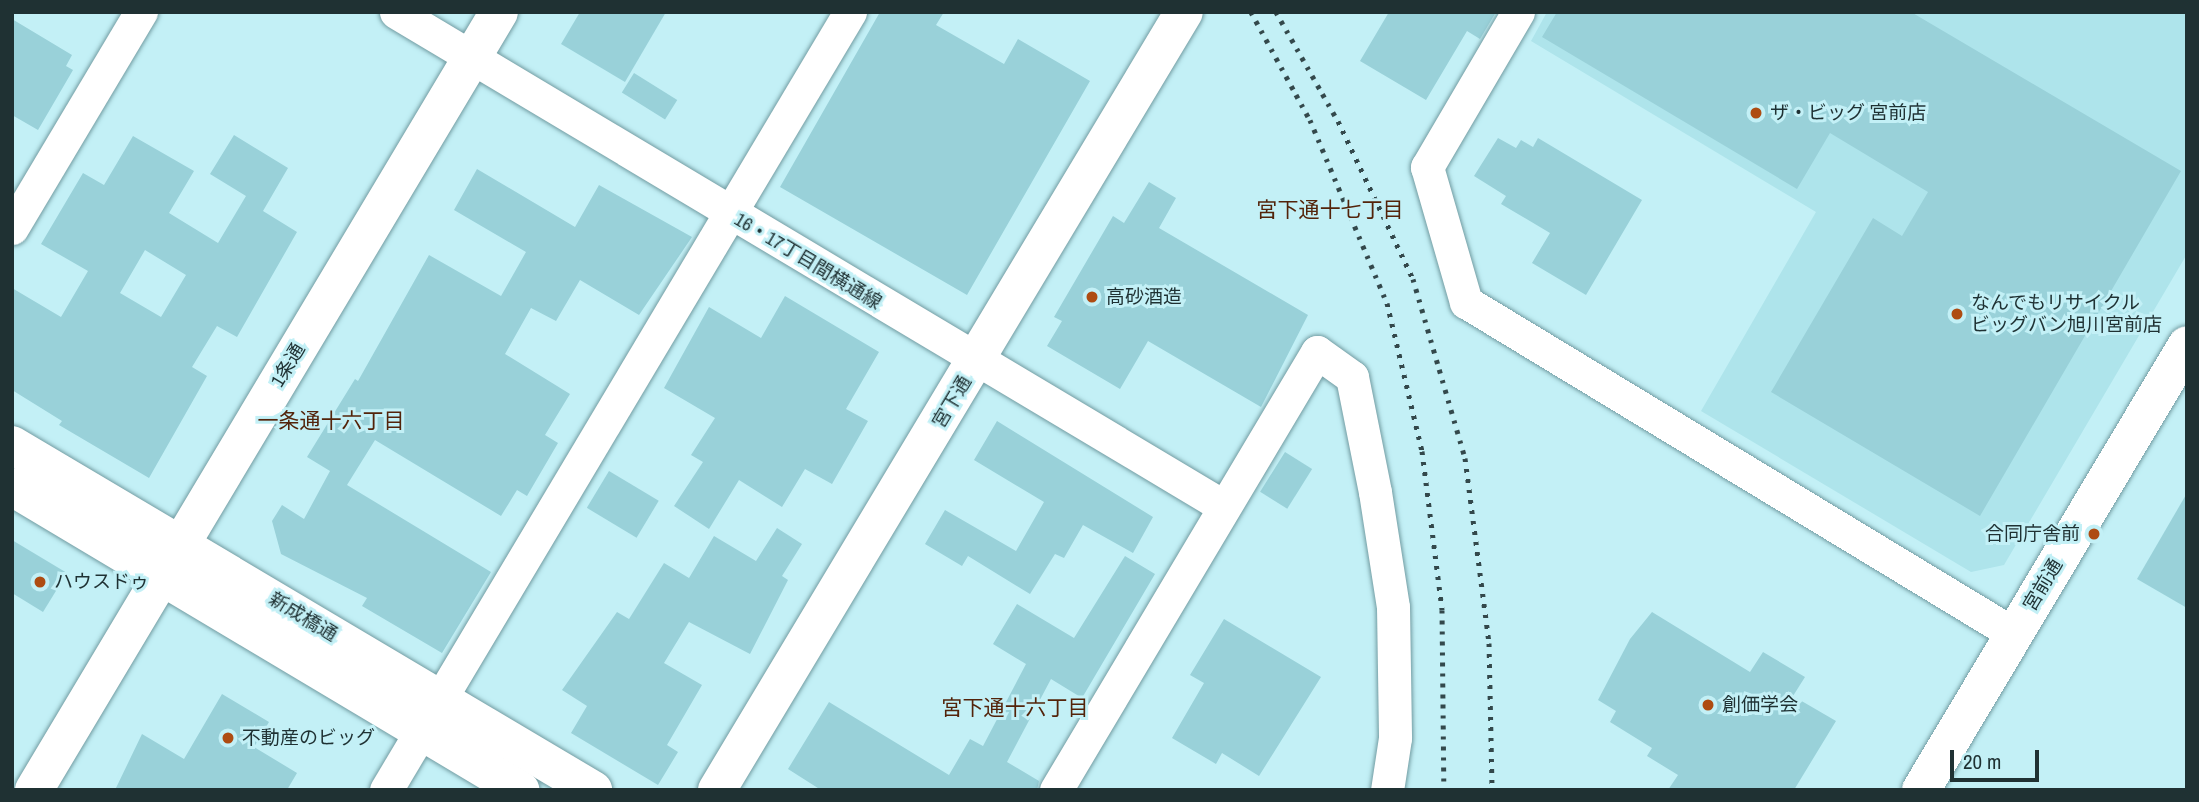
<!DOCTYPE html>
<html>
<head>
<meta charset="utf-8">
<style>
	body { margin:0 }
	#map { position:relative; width:2199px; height:802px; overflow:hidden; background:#c3f0f6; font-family:"Archivo Narrow","Noto Sans JP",sans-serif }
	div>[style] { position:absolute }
	.built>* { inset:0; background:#aee4eb }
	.building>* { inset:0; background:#99d1d9; transform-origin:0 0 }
	.roads { filter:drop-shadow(0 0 2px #729ca2) drop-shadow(0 0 2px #729ca2) }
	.minor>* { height:33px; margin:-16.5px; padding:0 16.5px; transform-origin:16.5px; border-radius:16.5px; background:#fff }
	.tertiary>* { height:38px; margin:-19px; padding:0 19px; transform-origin:19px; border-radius:19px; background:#fff }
	.secondary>* { height:38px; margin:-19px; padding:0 19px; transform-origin:19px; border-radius:19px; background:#fff }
	.rail>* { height:5px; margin-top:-2.5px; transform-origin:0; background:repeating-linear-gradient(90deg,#33484b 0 3.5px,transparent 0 10.5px) }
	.dots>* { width:19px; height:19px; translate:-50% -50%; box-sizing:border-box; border:4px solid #c3f0f6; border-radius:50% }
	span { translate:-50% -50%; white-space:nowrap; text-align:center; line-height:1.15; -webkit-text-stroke:6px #c3f0f6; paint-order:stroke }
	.poi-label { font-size:19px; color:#1f3133 }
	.left { translate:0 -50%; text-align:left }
	.right { translate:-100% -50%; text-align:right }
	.street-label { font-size:19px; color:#1f3133 }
	.neighbourhood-label { font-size:21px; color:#53230a }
	.frame { position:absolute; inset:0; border:14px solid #1f3133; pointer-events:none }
	.scale { position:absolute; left:1950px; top:750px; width:89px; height:32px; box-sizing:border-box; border:4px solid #1f3133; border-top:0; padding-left:9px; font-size:21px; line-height:24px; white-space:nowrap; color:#1f3133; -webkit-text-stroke:5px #c3f0f6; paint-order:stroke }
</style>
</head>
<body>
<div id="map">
	<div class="built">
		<i style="clip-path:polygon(1547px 12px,2187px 12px,2187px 254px,2004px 565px,1971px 572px,1701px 411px,1816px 212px,1531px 41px)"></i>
	</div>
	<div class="building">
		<i style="clip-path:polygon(580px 12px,666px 12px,625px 82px,561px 44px)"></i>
		<i style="clip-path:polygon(880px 12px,944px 12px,936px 25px,1004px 64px,1018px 39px,1090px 81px,967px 295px,780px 187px)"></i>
		<i style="clip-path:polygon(1389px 12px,1496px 12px,1480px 39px,1467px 31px,1426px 100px,1360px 61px)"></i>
		<i style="clip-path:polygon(1557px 12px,1911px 12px,2181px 171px,1980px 516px,1771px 392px,1873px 218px,1902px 236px,1928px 192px,1830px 133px,1797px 189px,1542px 37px)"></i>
		<i style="clip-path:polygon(12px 19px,72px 55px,66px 66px,73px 70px,38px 130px,12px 115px)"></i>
		<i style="left:634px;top:73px;width:51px;height:23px;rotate:32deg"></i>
		<i style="clip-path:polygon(evenodd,234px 135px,288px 168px,263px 211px,297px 232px,237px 337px,217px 326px,192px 367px,207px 376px,149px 478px,59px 425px,62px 421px,12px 390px,12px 288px,61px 317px,88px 271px,41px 244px,83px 173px,104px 185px,133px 136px,194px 171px,169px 213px,218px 243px,246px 196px,210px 174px,234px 135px,145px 250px,186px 275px,161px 317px,120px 293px,145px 250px)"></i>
		<i style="clip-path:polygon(1498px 138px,1516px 148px,1521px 140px,1533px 147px,1538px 138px,1642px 200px,1586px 295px,1532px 263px,1550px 233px,1501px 204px,1506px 196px,1474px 176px)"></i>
		<i style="clip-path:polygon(477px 169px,575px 227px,599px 185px,692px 237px,639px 315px,580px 280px,556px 321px,531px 308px,505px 354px,570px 394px,545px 435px,558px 443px,527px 496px,517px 490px,501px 516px,375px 440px,347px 485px,491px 572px,442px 653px,362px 606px,367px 598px,281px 554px,272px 521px,282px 505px,304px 519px,330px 471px,307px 457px,355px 379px,358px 381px,429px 255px,501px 296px,526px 252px,454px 210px)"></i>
		<i style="clip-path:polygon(1149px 182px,1176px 198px,1159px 228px,1308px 315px,1261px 407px,1148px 341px,1120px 389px,1047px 346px,1062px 321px,1054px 317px,1113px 216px,1124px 223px)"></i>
		<i style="clip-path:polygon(785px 296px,879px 352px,846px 409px,868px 421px,832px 484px,805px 469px,782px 507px,739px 480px,709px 529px,674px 506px,703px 462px,691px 455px,715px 418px,664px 388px,709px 307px,761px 338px)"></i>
		<i style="clip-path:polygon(997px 421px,1153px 517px,1133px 553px,1083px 525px,1064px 558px,1055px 554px,1030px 594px,968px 556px,962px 566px,925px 544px,945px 510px,1016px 551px,1044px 502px,974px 460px)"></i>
		<i style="left:1285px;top:452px;width:32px;height:47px;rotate:32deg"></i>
		<i style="left:609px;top:471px;width:58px;height:43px;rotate:31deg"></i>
		<i style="clip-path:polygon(2187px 493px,2187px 608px,2137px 579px)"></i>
		<i style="clip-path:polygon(777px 528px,802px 544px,782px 576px,788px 580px,750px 654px,689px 622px,664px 663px,702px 685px,667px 745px,678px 752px,658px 785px,571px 733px,587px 706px,562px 690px,617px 612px,629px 619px,664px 563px,689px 578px,714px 536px,756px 561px)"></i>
		<i style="clip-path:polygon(12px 540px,67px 573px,43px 612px,12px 593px)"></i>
		<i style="clip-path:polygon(1125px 556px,1155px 574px,1082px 698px,1051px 679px,1007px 762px,1039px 781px,1037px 790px,821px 790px,788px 769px,829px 702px,949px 775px,970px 739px,983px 746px,1026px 664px,993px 644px,1017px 604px,1074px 638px)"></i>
		<i style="clip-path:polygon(1652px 612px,1750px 672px,1763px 652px,1805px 677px,1793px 696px,1836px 721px,1794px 790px,1668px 790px,1678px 775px,1647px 756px,1652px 748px,1610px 722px,1616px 711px,1598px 700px,1630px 639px)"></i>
		<i style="clip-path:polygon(1224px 619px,1321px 677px,1259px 776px,1222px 753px,1216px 764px,1172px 738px,1204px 683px,1190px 675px)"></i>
		<i style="clip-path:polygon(222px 694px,269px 722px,254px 747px,297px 773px,287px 790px,115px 790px,142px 734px,184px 759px)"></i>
	</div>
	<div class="roads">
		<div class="minor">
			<i style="left:396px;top:12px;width:963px;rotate:30.85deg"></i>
			<i style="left:1518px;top:12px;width:180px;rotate:120.4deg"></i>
			<i style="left:1427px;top:167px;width:141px;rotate:73.9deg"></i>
			<i style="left:1466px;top:302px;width:641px;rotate:31.21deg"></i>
			<i style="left:12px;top:228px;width:252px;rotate:-59.2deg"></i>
			<i style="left:386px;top:790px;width:906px;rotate:-59.19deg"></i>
			<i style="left:1056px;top:790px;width:510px;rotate:-59.21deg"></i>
			<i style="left:1317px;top:352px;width:43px;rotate:35.5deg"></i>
			<i style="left:1352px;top:377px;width:117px;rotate:78.7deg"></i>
			<i style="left:1375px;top:492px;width:116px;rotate:81.1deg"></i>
			<i style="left:1393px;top:607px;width:131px;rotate:89.1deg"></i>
			<i style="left:1395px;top:738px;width:53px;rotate:98.7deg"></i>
		</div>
		<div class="tertiary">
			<i style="left:12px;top:445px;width:676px;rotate:30.7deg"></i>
			<i style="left:12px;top:487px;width:592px;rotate:30.81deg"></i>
			<i style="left:717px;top:790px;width:907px;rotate:-59.03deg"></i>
			<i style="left:1921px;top:790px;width:518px;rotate:-59.13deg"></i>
		</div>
		<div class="secondary">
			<i style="left:34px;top:790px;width:906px;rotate:-59.13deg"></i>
		</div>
	</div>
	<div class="rail">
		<i style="left:1251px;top:12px;width:123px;rotate:61.4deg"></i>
		<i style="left:1310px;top:120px;width:199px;rotate:67.2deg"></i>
		<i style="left:1387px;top:303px;width:152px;rotate:76.7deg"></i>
		<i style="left:1422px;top:451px;width:160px;rotate:82.8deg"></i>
		<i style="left:1442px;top:610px;width:180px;rotate:89.4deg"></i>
		<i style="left:1276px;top:12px;width:125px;rotate:60.4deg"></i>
		<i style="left:1338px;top:121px;width:175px;rotate:64.6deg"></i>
		<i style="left:1413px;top:279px;width:186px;rotate:73.8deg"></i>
		<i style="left:1465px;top:458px;width:187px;rotate:82.6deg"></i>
		<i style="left:1489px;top:643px;width:147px;rotate:88.8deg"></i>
	</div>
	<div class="dots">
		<i style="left:1756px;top:113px;background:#ae4c12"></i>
		<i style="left:1092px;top:297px;background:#ae4c12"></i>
		<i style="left:1957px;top:314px;background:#ae4c12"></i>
		<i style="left:2094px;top:534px;background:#ae4c12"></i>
		<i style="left:40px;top:582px;background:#ae4c12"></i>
		<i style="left:1708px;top:705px;background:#ae4c12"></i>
		<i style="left:228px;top:738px;background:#ae4c12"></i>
	</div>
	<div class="poi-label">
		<span class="left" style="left:1770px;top:113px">ザ・ビッグ 宮前店</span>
		<span class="left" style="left:1106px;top:297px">高砂酒造</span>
		<span class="left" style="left:1971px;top:314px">なんでもリサイクル<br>ビッグバン旭川宮前店</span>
		<span class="right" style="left:2080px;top:534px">合同庁舎前</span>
		<span class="left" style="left:54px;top:582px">ハウスドゥ</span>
		<span class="left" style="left:1722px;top:705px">創価学会</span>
		<span class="left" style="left:242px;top:738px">不動産のビッグ</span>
	</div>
	<div class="street-label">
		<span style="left:808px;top:261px;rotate:31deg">16・17丁目間横通線</span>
		<span style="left:288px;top:365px;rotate:-59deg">1条通</span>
		<span style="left:952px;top:402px;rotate:-59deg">宮下通</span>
		<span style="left:2043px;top:585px;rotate:-59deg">宮前通</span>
		<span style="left:303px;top:617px;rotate:31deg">新成橋通</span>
	</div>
	<div class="neighbourhood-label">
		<span style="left:1330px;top:210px">宮下通十七丁目</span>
		<span style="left:331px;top:421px">一条通十六丁目</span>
		<span style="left:1015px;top:708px">宮下通十六丁目</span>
	</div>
	<div class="frame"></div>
	<div class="scale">20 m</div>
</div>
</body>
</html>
